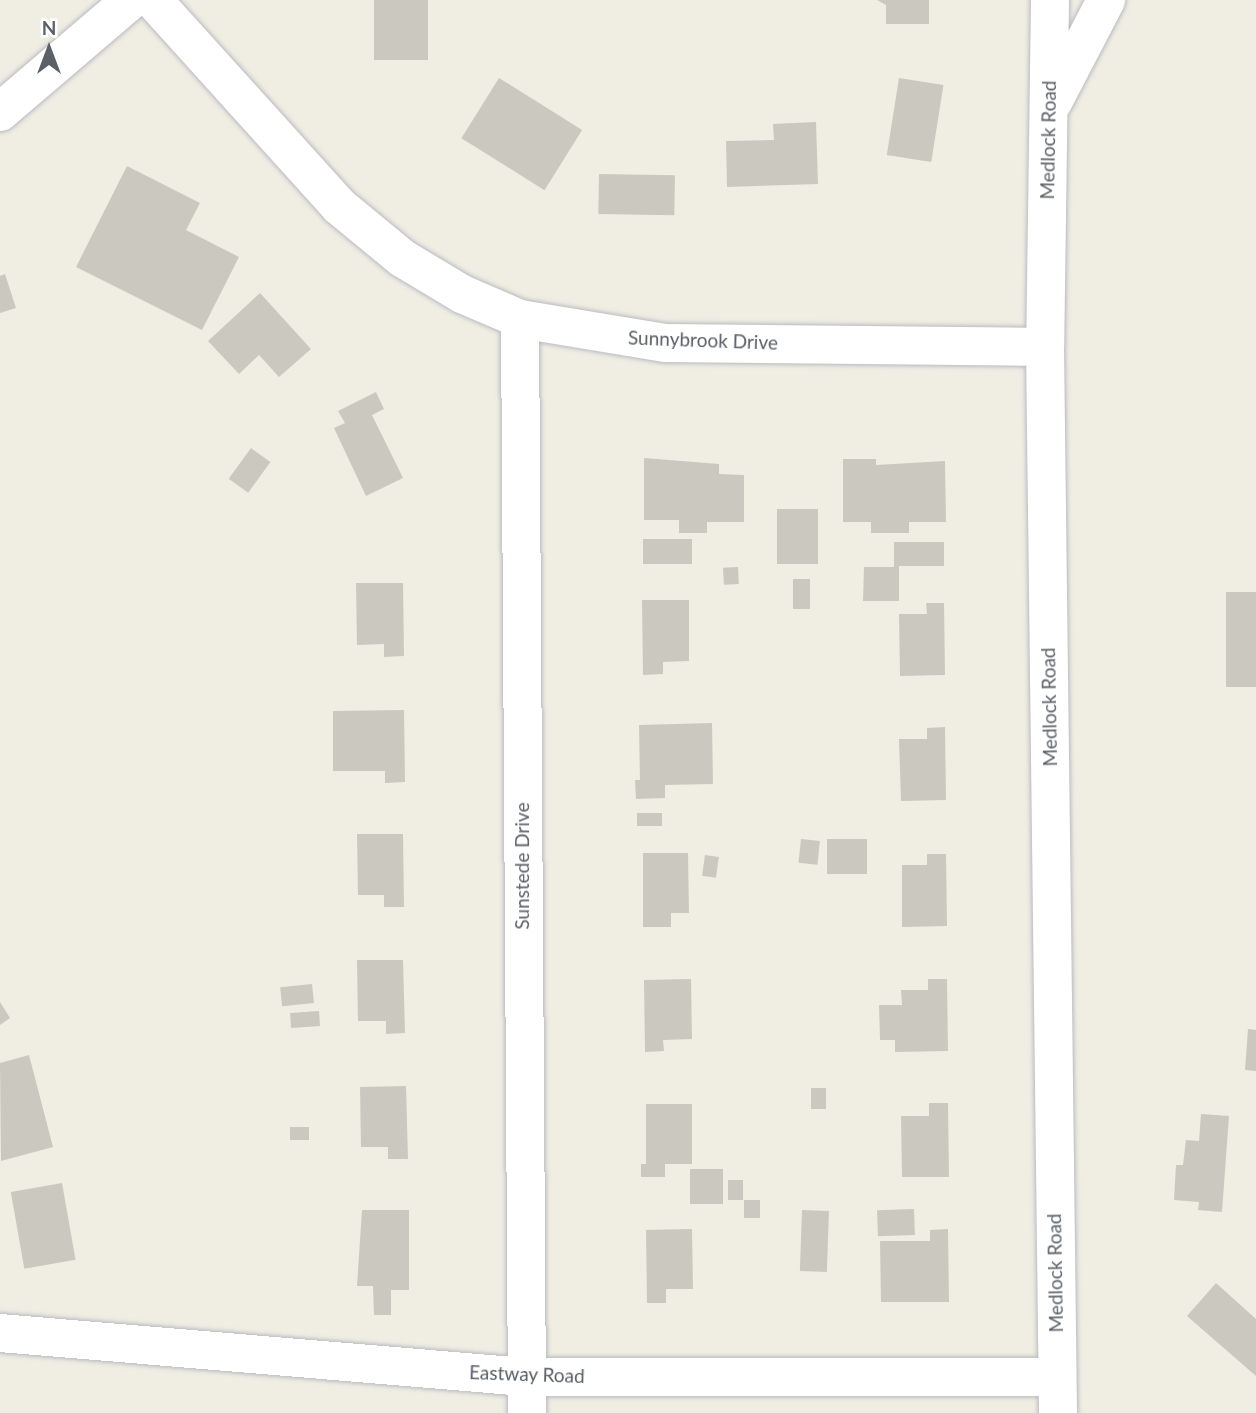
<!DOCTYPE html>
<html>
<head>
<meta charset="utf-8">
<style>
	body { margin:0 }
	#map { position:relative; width:1256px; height:1413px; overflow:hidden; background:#f0ede3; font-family:Lato,sans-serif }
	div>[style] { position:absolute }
	.building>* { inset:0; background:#cbc8c0; transform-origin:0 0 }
	.roads { filter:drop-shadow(0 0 2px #b8bcc1) drop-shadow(0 0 2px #b8bcc1) }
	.minor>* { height:38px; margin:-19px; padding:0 19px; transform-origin:19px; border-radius:19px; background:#fff }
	span { translate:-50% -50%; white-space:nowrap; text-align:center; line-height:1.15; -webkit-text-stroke:6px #fff; paint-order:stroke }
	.street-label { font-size:19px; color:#5b6066 }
	.north { position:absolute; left:14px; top:14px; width:70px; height:70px; -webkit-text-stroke:5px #fff; paint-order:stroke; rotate:0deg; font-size:19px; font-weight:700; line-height:28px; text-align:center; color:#5b6066 }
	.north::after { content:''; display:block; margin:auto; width:24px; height:32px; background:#5b6066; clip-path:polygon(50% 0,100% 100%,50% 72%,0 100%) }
</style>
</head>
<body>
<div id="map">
	<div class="building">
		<i style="left:374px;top:0;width:54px;height:60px"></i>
		<i style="clip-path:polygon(877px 0,929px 0,929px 24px,886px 24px,886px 5px)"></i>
		<i style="left:499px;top:78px;width:98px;height:71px;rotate:32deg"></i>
		<i style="left:899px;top:78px;width:45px;height:78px;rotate:9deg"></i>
		<i style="clip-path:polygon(816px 122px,818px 184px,727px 187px,726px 141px,774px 140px,773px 124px)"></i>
		<i style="clip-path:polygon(127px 166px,200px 203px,186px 230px,239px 257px,202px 330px,76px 267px)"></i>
		<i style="left:599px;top:174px;width:76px;height:40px;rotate:1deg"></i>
		<i style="clip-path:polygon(5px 274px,16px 308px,0 313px,0 276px)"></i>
		<i style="clip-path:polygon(260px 293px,311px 349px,279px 377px,259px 355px,239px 374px,208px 341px)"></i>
		<i style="clip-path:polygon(376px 392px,384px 409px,372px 415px,403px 478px,366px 496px,334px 428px,345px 423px,338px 411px)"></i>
		<i style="left:251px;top:448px;width:24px;height:38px;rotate:36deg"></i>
		<i style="clip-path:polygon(644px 458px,719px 464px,719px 474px,744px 475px,744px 522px,707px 522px,707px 533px,679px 533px,679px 520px,644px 520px)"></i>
		<i style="clip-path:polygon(843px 459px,876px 459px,876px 465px,945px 461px,946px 522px,909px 522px,909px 533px,871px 533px,871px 522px,843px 522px)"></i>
		<i style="left:818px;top:509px;width:55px;height:41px;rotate:90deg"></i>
		<i style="left:643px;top:539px;width:49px;height:25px"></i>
		<i style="clip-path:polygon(894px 542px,944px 542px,944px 566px,899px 566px,899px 601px,863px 601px,864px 567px,894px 567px)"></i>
		<i style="left:738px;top:567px;width:17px;height:15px;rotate:87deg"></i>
		<i style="left:793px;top:579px;width:17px;height:30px"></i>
		<i style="clip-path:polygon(356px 583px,403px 583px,404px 656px,384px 657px,384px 644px,357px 645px)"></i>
		<i style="left:1226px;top:592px;width:30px;height:95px"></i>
		<i style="clip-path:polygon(642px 600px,689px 600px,689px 661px,663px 662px,663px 674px,643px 675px)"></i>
		<i style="clip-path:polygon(926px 603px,944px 603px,945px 675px,900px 676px,899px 614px,927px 614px)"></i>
		<i style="clip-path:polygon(404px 710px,405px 782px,385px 783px,385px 771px,333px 771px,333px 711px)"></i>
		<i style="clip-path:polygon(712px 723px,713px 784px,665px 785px,665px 798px,636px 799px,635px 780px,640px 780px,639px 725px)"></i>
		<i style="clip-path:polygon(945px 727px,946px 800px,901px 801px,899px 739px,927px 739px,927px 728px)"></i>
		<i style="left:637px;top:813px;width:25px;height:13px"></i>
		<i style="clip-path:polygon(357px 834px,403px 834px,404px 907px,384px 907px,384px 895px,358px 895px)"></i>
		<i style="left:801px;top:839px;width:19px;height:24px;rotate:6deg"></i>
		<i style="left:827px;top:839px;width:40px;height:35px"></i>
		<i style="clip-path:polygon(643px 853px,688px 853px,689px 913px,671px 913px,671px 927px,643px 927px)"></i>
		<i style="clip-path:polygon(927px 854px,946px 854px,947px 926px,902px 927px,902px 865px,927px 865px)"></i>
		<i style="left:705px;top:855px;width:14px;height:21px;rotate:8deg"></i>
		<i style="clip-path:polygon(357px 960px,403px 960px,405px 1033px,386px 1034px,386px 1021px,358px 1021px)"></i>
		<i style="clip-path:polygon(691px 979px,692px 1039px,663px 1040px,664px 1051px,645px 1052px,644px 980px)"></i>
		<i style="clip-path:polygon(928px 979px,947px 979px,948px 1051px,895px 1052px,895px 1040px,880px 1040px,879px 1005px,902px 1005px,901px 990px,928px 990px)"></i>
		<i style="left:312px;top:984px;width:19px;height:32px;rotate:84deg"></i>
		<i style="clip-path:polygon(0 1002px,10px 1018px,0 1025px)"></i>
		<i style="left:319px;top:1011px;width:15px;height:29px;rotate:86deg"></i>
		<i style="clip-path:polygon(1248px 1029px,1256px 1030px,1256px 1071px,1245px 1070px)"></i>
		<i style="clip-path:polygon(29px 1055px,53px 1147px,1px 1161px,0 1063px)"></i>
		<i style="clip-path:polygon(406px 1086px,408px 1159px,388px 1159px,388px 1147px,361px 1147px,360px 1087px)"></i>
		<i style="left:811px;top:1088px;width:15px;height:21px"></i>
		<i style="clip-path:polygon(929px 1103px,948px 1103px,949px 1177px,902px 1177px,901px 1116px,929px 1116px)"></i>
		<i style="clip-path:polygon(646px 1104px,692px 1104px,692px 1164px,665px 1164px,665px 1177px,641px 1177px,641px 1164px,646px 1164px)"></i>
		<i style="clip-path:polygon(1201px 1114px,1229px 1116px,1222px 1212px,1198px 1210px,1199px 1202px,1174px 1200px,1176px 1165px,1183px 1165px,1186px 1140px,1199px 1141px)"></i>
		<i style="left:290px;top:1127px;width:19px;height:13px"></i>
		<i style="left:690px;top:1169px;width:33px;height:35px"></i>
		<i style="left:743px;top:1180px;width:20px;height:15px;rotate:90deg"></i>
		<i style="left:62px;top:1183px;width:78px;height:52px;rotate:80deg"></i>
		<i style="left:744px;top:1200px;width:16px;height:18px"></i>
		<i style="left:914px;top:1209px;width:26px;height:37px;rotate:88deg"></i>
		<i style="clip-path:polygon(362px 1210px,409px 1210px,409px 1290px,391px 1290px,391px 1315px,374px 1315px,373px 1286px,357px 1286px)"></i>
		<i style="left:802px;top:1210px;width:27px;height:61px;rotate:2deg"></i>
		<i style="clip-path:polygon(692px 1229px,693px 1289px,666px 1289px,666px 1303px,647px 1303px,646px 1230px)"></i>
		<i style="clip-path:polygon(948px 1229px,949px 1302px,881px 1302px,880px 1241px,930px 1241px,930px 1230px)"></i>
		<i style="clip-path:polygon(1216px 1283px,1256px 1319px,1256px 1376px,1187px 1316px)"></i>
	</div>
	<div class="roads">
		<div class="minor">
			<i style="left:153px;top:0;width:278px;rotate:47.9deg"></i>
			<i style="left:339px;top:206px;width:82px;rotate:39.5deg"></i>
			<i style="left:402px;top:258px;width:70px;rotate:31deg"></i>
			<i style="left:462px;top:294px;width:63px;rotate:23.3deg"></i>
			<i style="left:520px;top:319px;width:147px;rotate:9.4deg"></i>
			<i style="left:665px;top:343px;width:380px;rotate:0.6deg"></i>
			<i style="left:1050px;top:0;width:347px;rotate:90.8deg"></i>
			<i style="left:1045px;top:347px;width:1066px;rotate:89.3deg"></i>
			<i style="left:1053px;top:102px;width:115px;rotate:-62.5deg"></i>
			<i style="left:0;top:112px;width:172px;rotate:-40.5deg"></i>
			<i style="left:520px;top:319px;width:1094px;rotate:89.63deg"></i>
			<i style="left:0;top:1333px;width:527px;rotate:4.79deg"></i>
			<i style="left:525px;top:1377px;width:531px"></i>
		</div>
	</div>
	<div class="street-label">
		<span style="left:1048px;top:140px;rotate:-89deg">Medlock Road</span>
		<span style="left:703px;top:340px;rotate:2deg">Sunnybrook Drive</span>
		<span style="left:1049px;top:707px;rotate:-91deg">Medlock Road</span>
		<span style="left:522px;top:866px;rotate:-90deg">Sunstede Drive</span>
		<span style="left:1055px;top:1273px;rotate:-91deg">Medlock Road</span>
		<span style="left:527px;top:1374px;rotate:2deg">Eastway Road</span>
	</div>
	<div class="north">N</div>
</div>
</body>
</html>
